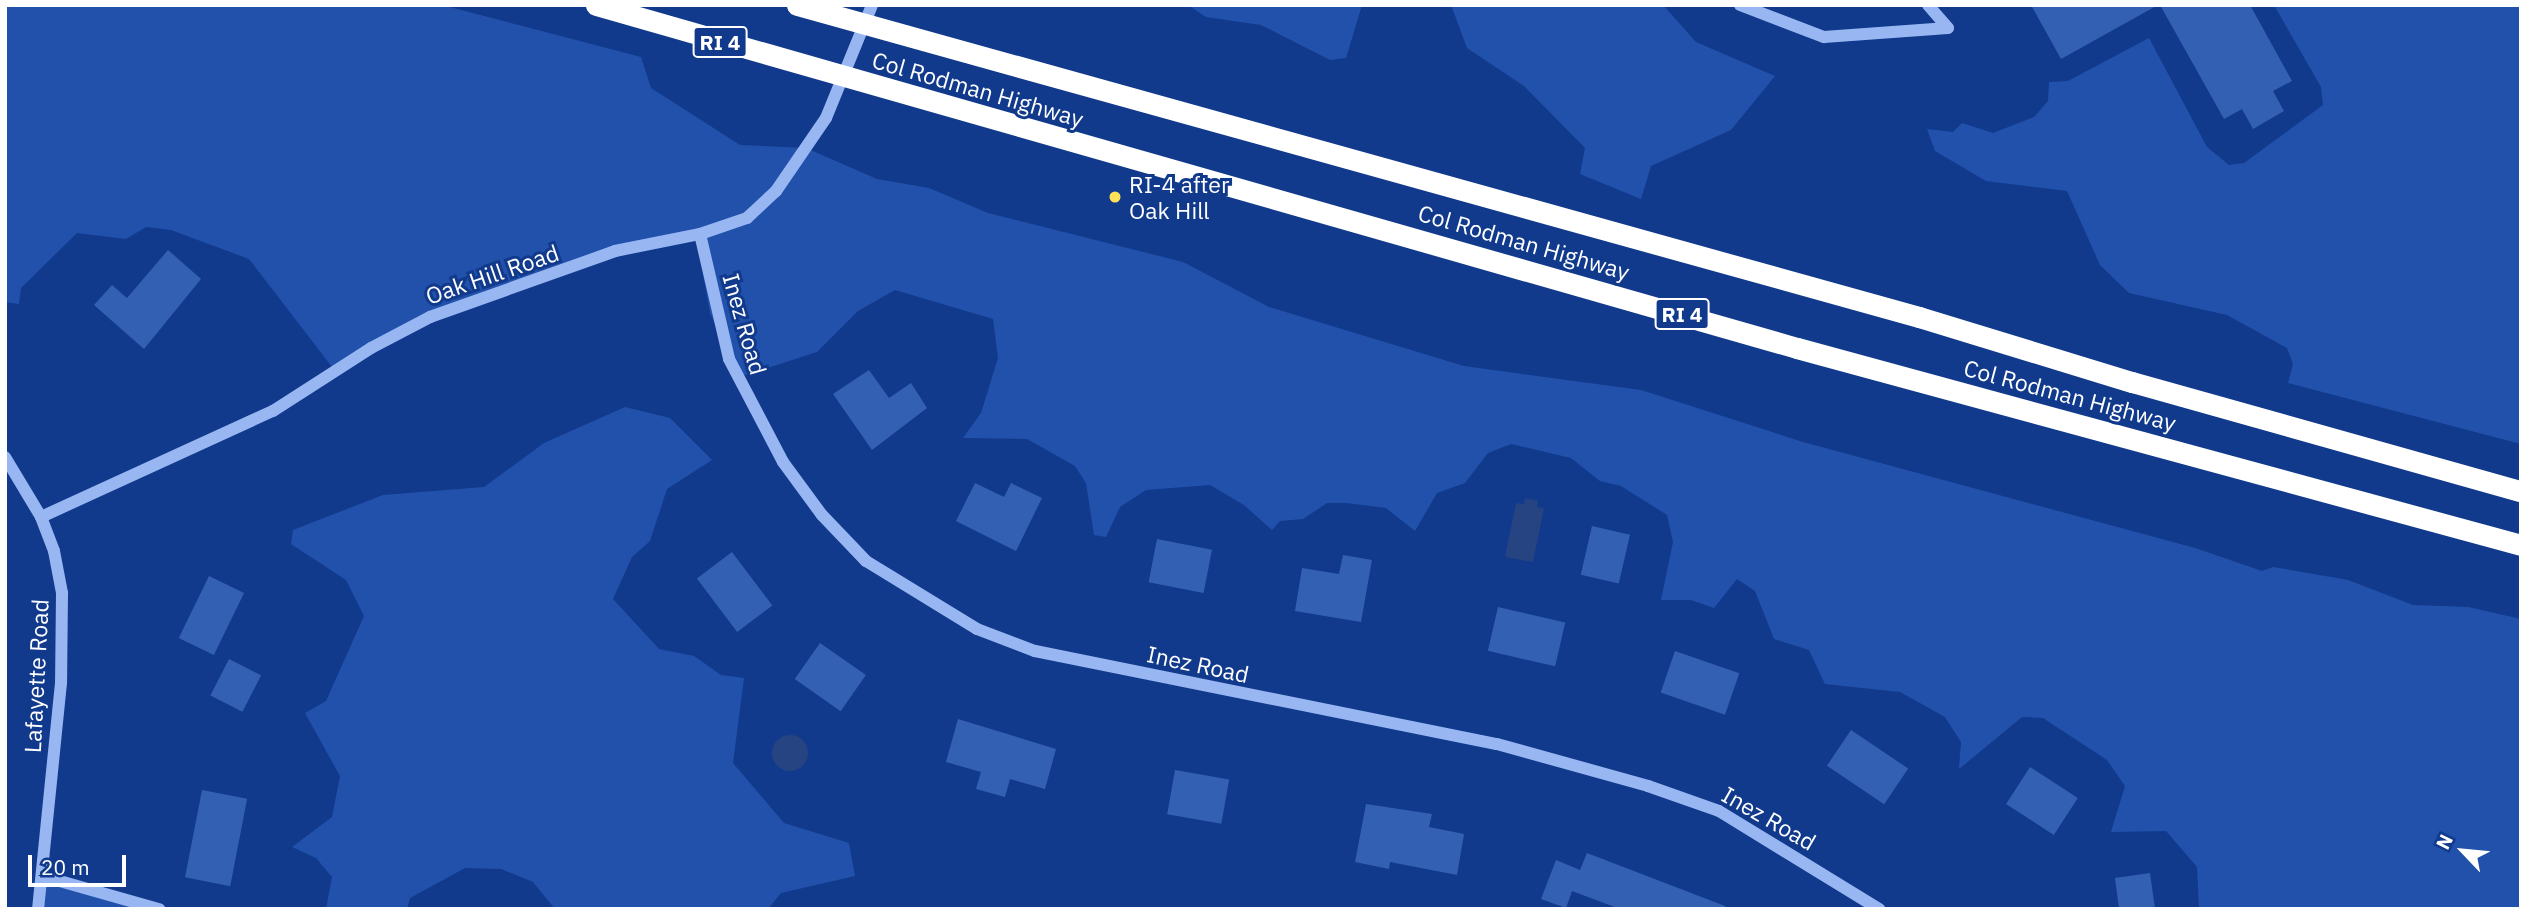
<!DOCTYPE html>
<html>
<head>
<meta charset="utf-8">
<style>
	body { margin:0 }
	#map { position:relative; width:2526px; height:914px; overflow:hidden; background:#113a8c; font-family:"IBM Plex Sans",sans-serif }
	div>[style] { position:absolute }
	.green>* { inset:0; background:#2251ac }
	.water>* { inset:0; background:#264482 }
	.round { border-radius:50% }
	.building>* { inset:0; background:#3460b4; transform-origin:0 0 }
	.minor>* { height:12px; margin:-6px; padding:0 6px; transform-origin:6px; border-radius:6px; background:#98b7f2 }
	.highway>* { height:21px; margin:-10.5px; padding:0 10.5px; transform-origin:10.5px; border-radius:10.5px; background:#fff }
	.dots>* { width:19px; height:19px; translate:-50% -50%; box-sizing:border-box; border:4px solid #113a8c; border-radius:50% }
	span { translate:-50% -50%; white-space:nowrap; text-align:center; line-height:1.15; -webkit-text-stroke:6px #113a8c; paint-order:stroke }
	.shield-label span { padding:2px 5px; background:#113a8c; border:2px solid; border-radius:5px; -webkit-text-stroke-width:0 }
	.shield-label { font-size:21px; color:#fff; font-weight:700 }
	.street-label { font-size:23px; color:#fff }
	.poi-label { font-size:23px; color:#fff }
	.left { translate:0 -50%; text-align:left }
	.frame { position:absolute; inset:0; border:7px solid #fff; pointer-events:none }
	.north { position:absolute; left:2428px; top:816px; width:70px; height:70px; -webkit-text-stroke:5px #113a8c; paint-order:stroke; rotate:296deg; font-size:19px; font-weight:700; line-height:28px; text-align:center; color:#fff }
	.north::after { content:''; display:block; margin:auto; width:24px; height:32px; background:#fff; clip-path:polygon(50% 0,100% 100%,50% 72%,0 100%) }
	.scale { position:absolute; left:28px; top:855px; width:98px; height:32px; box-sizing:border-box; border:4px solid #fff; border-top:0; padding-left:9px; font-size:21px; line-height:24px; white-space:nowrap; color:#fff; -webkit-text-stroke:5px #113a8c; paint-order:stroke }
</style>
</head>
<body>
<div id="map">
	<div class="green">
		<i style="clip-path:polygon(5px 5px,442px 5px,641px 57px,651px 88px,740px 145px,806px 148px,877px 179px,929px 188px,988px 213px,1183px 262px,1269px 307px,1464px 366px,1641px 390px,1803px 442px,2195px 548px,2262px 571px,2273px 567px,2348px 580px,2413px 605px,2468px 607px,2521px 619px,2521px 909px,2199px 909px,2197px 867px,2166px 831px,2111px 832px,2125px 786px,2107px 760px,2043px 718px,2022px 717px,1959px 769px,1961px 742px,1945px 717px,1900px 692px,1825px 684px,1809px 650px,1774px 639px,1755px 591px,1737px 579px,1714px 608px,1691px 600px,1661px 600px,1673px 542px,1667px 515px,1621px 486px,1600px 481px,1571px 458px,1511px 444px,1488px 453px,1465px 483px,1437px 493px,1415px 531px,1386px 508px,1346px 503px,1327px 503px,1303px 519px,1280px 521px,1272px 530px,1244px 505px,1210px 485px,1146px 490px,1120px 507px,1106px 537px,1094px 535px,1086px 483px,1075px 466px,1027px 439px,963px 438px,981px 413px,998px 358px,993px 319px,895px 290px,858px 311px,817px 352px,739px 377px,710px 313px,697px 241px,689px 234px,615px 250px,423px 318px,332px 367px,249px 259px,171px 230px,146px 227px,126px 239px,77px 233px,21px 288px,19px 304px,5px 302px)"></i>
		<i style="clip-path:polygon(1188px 5px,1362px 5px,1346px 58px,1330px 60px,1261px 25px,1206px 17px)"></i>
		<i style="clip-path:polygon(1451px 5px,1663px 5px,1696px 42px,1775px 76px,1731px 130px,1651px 166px,1641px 199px,1580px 174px,1585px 148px,1524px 86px,1467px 48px)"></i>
		<i style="clip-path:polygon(2274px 5px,2521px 5px,2521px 444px,2288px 383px,2293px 364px,2287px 348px,2227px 315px,2129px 293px,2100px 265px,2067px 191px,1986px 181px,1935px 151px,1927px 129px,1953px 132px,1962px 123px,1993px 133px,2034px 117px,2048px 101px,2049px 82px,2068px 81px,2149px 38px,2207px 147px,2229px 165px,2244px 163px,2323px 105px,2321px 87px)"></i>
		<i style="clip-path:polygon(625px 407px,670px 418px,712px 460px,667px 489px,650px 541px,632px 557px,613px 599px,659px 649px,694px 656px,721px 675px,744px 678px,733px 763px,784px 823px,849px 843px,855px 876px,781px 893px,768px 909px,555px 909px,533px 882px,501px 869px,465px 868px,410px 898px,407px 909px,326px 909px,332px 877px,316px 858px,292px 847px,332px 817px,340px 776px,305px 713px,326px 701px,364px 616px,346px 580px,291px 544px,293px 530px,383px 495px,484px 487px,544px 443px)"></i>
		<i style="clip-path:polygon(43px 878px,161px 909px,34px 909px)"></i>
	</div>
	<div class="water">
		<i style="clip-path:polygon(1525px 498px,1538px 501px,1537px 507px,1544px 508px,1533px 562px,1505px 557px,1516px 503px,1524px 504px)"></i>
		<i class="round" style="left:772px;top:735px;width:36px;height:36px"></i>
	</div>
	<div class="building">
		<i style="clip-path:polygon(2031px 5px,2158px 5px,2061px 59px)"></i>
		<i style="clip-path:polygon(2160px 5px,2250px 5px,2292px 81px,2273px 91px,2284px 111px,2253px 129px,2242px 109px,2224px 119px)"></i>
		<i style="clip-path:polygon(168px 250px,201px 279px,144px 349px,94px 305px,112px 285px,127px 298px)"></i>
		<i style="clip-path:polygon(869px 370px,889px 398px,911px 383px,927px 408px,872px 450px,833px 394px)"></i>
		<i style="clip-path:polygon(975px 483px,1004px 497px,1011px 483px,1042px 498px,1016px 551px,956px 521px)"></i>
		<i style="left:1592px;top:526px;width:39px;height:50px;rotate:13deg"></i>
		<i style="left:1157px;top:539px;width:56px;height:44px;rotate:11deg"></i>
		<i style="left:732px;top:552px;width:67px;height:44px;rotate:53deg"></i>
		<i style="clip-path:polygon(1343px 555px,1372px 560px,1361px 622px,1295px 611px,1302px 568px,1339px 574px)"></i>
		<i style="left:209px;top:576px;width:39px;height:69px;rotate:26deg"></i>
		<i style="left:1498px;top:607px;width:69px;height:45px;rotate:13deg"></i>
		<i style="left:820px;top:643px;width:56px;height:44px;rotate:35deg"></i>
		<i style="left:1675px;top:651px;width:68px;height:44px;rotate:19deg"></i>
		<i style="left:229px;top:659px;width:36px;height:41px;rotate:27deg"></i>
		<i style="clip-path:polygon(958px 719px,1056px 749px,1045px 789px,1010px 779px,1005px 797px,976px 789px,981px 772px,946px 762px)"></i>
		<i style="left:1851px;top:730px;width:69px;height:43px;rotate:34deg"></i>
		<i style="left:2030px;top:767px;width:57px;height:44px;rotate:33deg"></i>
		<i style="left:1175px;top:770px;width:55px;height:45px;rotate:10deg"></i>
		<i style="left:202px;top:790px;width:46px;height:89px;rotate:11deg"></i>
		<i style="clip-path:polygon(1366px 804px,1432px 814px,1429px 827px,1464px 834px,1457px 875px,1390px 862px,1389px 869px,1355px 862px)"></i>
		<i style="clip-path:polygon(1587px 853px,1725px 906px,1725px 909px,1620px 909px,1572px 891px,1566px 908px,1541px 899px,1556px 860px,1580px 870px)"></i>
		<i style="clip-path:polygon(2150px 873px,2155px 909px,2119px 909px,2115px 878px)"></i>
	</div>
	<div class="minor">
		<i style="left:1740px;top:5px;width:90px;rotate:20.9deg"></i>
		<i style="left:1824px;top:37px;width:124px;rotate:-4.2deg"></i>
		<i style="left:1948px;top:28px;width:30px;rotate:-131deg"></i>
		<i style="left:700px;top:234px;width:128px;rotate:76.9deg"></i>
		<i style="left:729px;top:359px;width:116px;rotate:62.3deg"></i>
		<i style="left:783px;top:462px;width:66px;rotate:53.7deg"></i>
		<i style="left:822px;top:515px;width:64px;rotate:46.3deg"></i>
		<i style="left:866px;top:561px;width:130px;rotate:31.5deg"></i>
		<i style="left:977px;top:629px;width:62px;rotate:20.8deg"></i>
		<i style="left:1035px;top:651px;width:471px;rotate:11.4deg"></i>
		<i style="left:1497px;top:744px;width:157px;rotate:15.5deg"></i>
		<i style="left:1648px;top:786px;width:75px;rotate:19.4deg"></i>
		<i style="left:1719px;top:811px;width:188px;rotate:31.5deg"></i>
		<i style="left:5px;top:457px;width:70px;rotate:59deg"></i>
		<i style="left:41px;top:517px;width:36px;rotate:69deg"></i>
		<i style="left:54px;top:551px;width:43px;rotate:79.2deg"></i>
		<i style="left:62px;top:593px;width:90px;rotate:90.6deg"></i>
		<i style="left:61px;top:683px;width:227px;rotate:95.8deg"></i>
		<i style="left:41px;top:517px;width:255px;rotate:-24.6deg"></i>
		<i style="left:273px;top:411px;width:117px;rotate:-32.7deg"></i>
		<i style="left:371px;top:348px;width:67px;rotate:-27.7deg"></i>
		<i style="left:430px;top:317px;width:196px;rotate:-19.6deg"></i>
		<i style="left:615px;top:251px;width:87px;rotate:-11.3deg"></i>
		<i style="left:700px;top:234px;width:50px;rotate:-18.8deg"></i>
		<i style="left:747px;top:218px;width:40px;rotate:-43deg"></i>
		<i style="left:776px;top:191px;width:88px;rotate:-55.6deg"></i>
		<i style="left:826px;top:118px;width:122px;rotate:-67.8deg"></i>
		<i style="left:42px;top:876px;width:122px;rotate:15.8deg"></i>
	</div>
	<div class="highway">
		<i style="left:596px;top:5px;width:1249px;rotate:15.94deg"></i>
		<i style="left:1797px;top:348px;width:750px;rotate:15.22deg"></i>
		<i style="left:797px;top:5px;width:1165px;rotate:15.54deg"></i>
		<i style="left:1919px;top:317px;width:223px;rotate:17deg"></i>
		<i style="left:2132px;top:382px;width:404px;rotate:15.7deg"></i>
	</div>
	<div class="dots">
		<i style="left:1115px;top:197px;background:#ffe159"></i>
	</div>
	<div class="shield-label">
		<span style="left:720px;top:42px">RI 4</span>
		<span style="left:1682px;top:314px">RI 4</span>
	</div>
	<div class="street-label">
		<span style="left:978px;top:89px;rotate:16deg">Col Rodman Highway</span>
		<span style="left:1524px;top:242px;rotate:16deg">Col Rodman Highway</span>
		<span style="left:492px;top:274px;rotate:-19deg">Oak Hill Road</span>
		<span style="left:745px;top:324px;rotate:74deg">Inez Road</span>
		<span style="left:2070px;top:395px;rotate:15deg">Col Rodman Highway</span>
		<span style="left:1198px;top:664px;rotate:12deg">Inez Road</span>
		<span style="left:36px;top:676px;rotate:-87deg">Lafayette Road</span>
		<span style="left:1769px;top:818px;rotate:30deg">Inez Road</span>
	</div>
	<div class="poi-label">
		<span class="left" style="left:1129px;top:197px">RI-4 after<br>Oak Hill</span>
	</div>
	<div class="frame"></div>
	<div class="north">N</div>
	<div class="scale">20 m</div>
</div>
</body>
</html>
